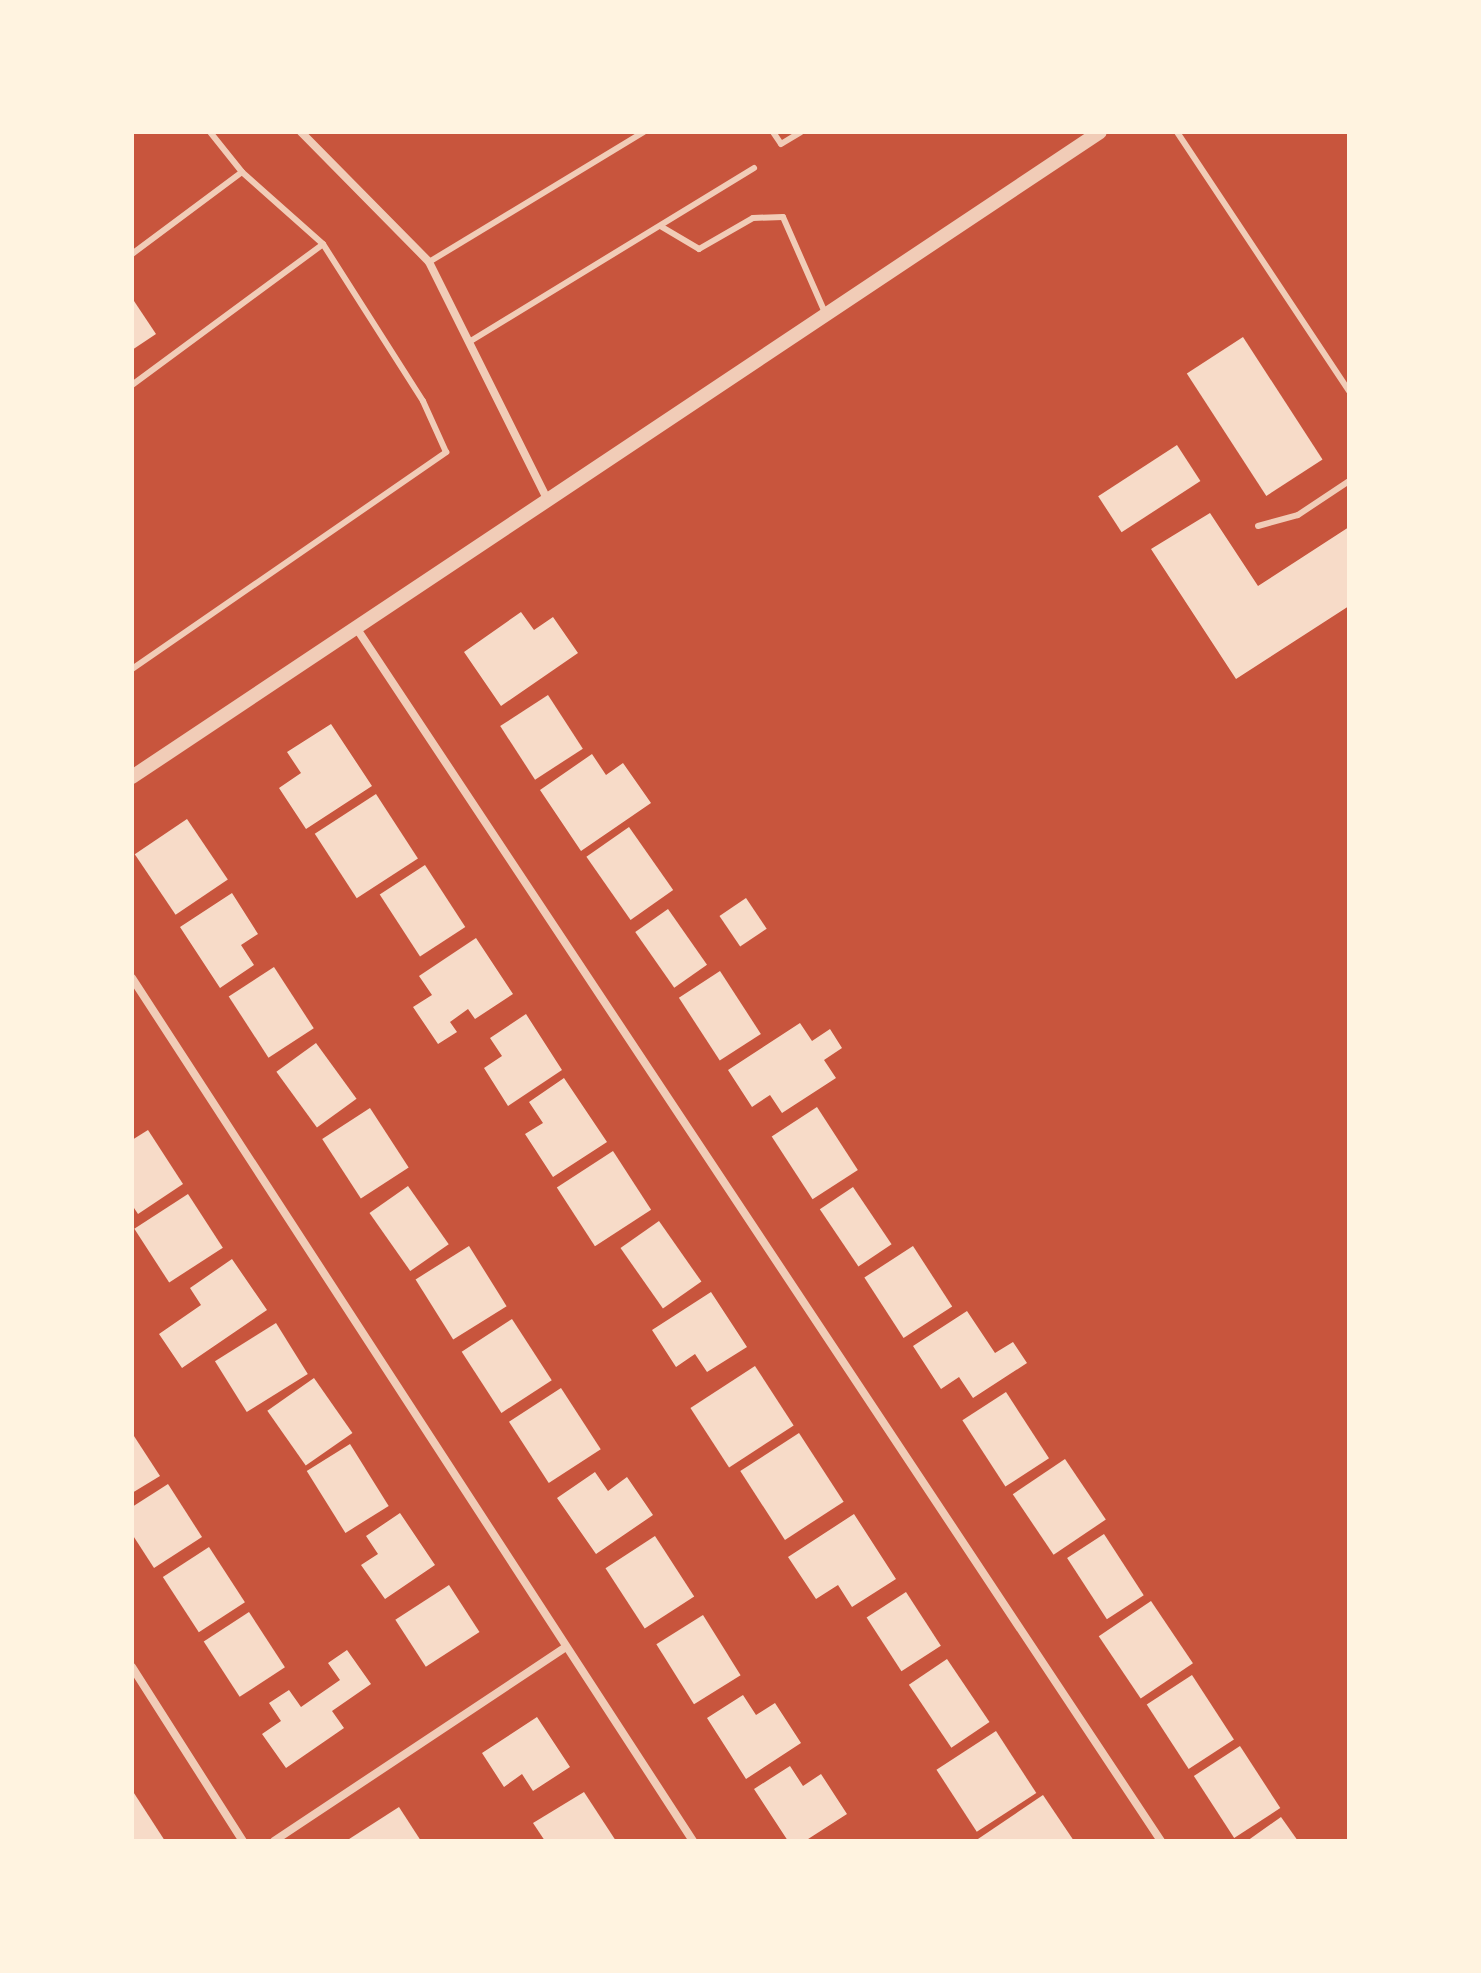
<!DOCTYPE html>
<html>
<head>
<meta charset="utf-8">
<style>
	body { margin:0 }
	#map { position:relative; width:1481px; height:1973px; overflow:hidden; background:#c8553d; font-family:"Titillium Web",sans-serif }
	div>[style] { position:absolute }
	.building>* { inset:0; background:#f7dbc8; transform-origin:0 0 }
	.service>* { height:6px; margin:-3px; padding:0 3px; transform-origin:3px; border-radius:3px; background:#f1ccb7 }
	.minor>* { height:8px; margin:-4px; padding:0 4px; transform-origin:4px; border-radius:4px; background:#f1ccb7 }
	.tertiary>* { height:14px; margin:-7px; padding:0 7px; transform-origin:7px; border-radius:7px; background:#f1ccb7 }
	span { translate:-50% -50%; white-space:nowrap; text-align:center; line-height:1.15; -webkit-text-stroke:6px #fff3e0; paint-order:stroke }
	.frame { position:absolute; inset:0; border:134px solid #fff3e0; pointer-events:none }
</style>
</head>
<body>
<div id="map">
	<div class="building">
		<i style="clip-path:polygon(132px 298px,156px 334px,132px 350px)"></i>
		<i style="left:1243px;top:337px;width:146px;height:67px;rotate:57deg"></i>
		<i style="left:1177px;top:445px;width:43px;height:94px;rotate:57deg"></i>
		<i style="clip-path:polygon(1210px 513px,1258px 586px,1349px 527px,1349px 606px,1236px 679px,1151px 549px)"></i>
		<i style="clip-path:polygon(521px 612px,534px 630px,553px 617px,578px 653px,501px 706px,464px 652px)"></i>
		<i style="left:548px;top:695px;width:64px;height:57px;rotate:57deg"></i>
		<i style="clip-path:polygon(331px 724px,372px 786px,306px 829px,279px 788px,301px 773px,287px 752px)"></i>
		<i style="clip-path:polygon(592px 754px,606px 775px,623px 763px,651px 803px,581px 851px,540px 790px)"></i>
		<i style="left:376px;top:794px;width:77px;height:73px;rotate:57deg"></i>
		<i style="left:187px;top:819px;width:73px;height:63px;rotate:56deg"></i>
		<i style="left:629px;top:827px;width:77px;height:52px;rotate:55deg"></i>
		<i style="left:425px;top:865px;width:74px;height:54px;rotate:57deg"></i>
		<i style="clip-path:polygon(232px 893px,258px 934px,241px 945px,254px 965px,220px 988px,180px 927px)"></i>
		<i style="left:746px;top:898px;width:37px;height:32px;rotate:56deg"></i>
		<i style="left:668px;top:909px;width:68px;height:40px;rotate:55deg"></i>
		<i style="clip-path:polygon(476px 938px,513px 994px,475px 1019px,468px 1009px,450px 1022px,457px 1032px,438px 1044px,413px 1007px,432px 995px,419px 976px)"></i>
		<i style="left:274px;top:967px;width:73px;height:54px;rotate:57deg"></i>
		<i style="left:720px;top:971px;width:75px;height:49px;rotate:57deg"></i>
		<i style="clip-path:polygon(526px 1014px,562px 1070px,508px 1106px,484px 1068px,502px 1056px,490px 1038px)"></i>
		<i style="clip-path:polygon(800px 1023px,812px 1041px,830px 1029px,842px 1048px,824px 1060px,836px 1078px,782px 1113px,770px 1095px,752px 1107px,728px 1070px)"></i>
		<i style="left:316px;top:1043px;width:69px;height:49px;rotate:54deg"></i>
		<i style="clip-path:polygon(564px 1078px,607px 1142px,553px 1177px,525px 1134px,543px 1123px,529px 1102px)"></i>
		<i style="left:817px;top:1107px;width:75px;height:54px;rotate:57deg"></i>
		<i style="left:370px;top:1108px;width:71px;height:57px;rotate:57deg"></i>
		<i style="clip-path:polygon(148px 1130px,183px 1184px,138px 1214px,132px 1205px,132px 1140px)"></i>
		<i style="left:613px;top:1151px;width:70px;height:67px;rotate:57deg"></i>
		<i style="left:408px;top:1186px;width:71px;height:47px;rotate:55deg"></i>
		<i style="left:853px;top:1187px;width:69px;height:40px;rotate:56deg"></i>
		<i style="left:188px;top:1194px;width:64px;height:64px;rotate:57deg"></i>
		<i style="left:659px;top:1221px;width:74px;height:47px;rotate:55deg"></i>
		<i style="left:469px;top:1246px;width:71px;height:63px;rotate:58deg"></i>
		<i style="left:913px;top:1246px;width:72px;height:58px;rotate:57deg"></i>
		<i style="clip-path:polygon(232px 1259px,267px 1310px,182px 1368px,159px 1334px,201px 1305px,190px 1288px)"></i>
		<i style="clip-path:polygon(711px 1292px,747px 1347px,707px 1372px,695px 1354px,676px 1367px,652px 1330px)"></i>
		<i style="clip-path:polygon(967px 1311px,995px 1353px,1013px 1342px,1027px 1363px,973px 1398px,959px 1377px,941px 1389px,913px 1346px)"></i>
		<i style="left:512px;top:1319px;width:73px;height:60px;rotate:57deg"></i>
		<i style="left:276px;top:1323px;width:60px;height:72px;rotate:58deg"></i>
		<i style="left:755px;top:1366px;width:71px;height:77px;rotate:57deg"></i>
		<i style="left:314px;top:1378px;width:67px;height:57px;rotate:55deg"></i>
		<i style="left:561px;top:1388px;width:73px;height:62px;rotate:57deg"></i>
		<i style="left:1006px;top:1392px;width:79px;height:52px;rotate:57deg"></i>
		<i style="clip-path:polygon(132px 1433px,160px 1476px,132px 1493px)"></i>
		<i style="left:799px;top:1433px;width:82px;height:70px;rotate:57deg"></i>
		<i style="left:350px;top:1444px;width:73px;height:51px;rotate:58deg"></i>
		<i style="left:1065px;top:1459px;width:73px;height:63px;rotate:56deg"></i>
		<i style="clip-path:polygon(595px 1472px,608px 1491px,627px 1477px,653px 1515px,596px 1554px,557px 1498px)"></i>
		<i style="clip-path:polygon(168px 1484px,202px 1537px,154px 1568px,132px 1534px,132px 1507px)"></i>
		<i style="clip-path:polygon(400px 1513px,435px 1565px,385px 1599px,361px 1565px,378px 1554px,366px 1536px)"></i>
		<i style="clip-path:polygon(854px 1514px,896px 1579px,852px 1607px,838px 1585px,816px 1599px,788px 1557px)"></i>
		<i style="left:1104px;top:1534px;width:73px;height:44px;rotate:57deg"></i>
		<i style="left:655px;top:1536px;width:72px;height:59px;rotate:57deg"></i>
		<i style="left:209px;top:1547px;width:66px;height:55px;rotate:57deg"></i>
		<i style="left:449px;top:1585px;width:56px;height:64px;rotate:57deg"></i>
		<i style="left:906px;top:1592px;width:64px;height:47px;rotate:57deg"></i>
		<i style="left:1151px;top:1601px;width:75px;height:63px;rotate:56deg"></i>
		<i style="left:249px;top:1612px;width:66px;height:54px;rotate:57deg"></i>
		<i style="left:703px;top:1615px;width:71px;height:55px;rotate:58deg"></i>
		<i style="clip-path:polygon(347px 1650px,371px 1684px,332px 1711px,344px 1728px,286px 1768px,262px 1734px,281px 1721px,269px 1703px,289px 1690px,301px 1707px,340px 1680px,328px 1663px)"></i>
		<i style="left:947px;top:1659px;width:76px;height:46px;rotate:56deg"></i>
		<i style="left:1192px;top:1675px;width:77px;height:54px;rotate:57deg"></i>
		<i style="clip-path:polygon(743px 1695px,756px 1715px,775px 1703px,801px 1743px,746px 1779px,707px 1718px)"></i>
		<i style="clip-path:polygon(537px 1717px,570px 1767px,533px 1791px,522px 1774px,504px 1787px,482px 1753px)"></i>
		<i style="left:996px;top:1731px;width:74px;height:71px;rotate:57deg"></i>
		<i style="left:1240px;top:1746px;width:74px;height:55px;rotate:57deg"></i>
		<i style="clip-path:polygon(790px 1766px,803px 1786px,821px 1774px,847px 1814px,805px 1841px,788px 1841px,754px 1789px)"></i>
		<i style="clip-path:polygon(132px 1790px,165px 1841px,132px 1841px)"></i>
		<i style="clip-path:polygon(584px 1792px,616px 1841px,545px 1841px,533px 1823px)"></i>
		<i style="clip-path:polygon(1043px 1795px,1074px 1841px,975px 1841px)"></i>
		<i style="clip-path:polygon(399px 1807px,421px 1841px,346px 1841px)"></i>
		<i style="clip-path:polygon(1281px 1817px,1298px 1841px,1247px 1841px)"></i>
	</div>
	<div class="service">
		<i style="left:773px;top:132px;width:14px;rotate:56deg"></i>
		<i style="left:781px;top:144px;width:23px;rotate:-31deg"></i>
		<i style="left:1177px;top:132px;width:311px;rotate:56.4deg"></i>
		<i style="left:662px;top:227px;width:43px;rotate:30.7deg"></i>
		<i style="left:699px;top:249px;width:62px;rotate:-29.9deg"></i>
		<i style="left:753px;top:218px;width:30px;rotate:-2deg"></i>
		<i style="left:783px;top:217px;width:107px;rotate:66.3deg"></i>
		<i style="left:132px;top:254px;width:137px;rotate:-36.7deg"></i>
		<i style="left:429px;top:262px;width:251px;rotate:-31.2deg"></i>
		<i style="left:469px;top:342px;width:334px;rotate:-31.4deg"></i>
		<i style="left:132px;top:385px;width:237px;rotate:-36.4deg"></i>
		<i style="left:323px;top:244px;width:108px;rotate:-138.4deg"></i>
		<i style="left:242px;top:172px;width:51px;rotate:-128.7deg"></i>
		<i style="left:1258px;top:526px;width:41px;rotate:-15.4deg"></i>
		<i style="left:1298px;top:515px;width:61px;rotate:-33.7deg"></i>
		<i style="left:132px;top:669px;width:382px;rotate:-34.6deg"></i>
		<i style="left:446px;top:452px;width:56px;rotate:-114.3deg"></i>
		<i style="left:423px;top:401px;width:186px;rotate:-122.5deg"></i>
	</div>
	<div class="minor">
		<i style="left:301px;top:132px;width:182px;rotate:45.4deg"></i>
		<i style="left:429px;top:262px;width:267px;rotate:63.5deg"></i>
		<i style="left:357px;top:629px;width:1454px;rotate:56.44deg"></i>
		<i style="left:132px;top:978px;width:1029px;rotate:56.97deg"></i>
		<i style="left:132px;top:1667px;width:206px;rotate:57.5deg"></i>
		<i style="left:274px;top:1841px;width:348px;rotate:-33.6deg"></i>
	</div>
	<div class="tertiary">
		<i style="left:132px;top:777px;width:1163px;rotate:-33.68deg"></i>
	</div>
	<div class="frame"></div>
</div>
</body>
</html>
